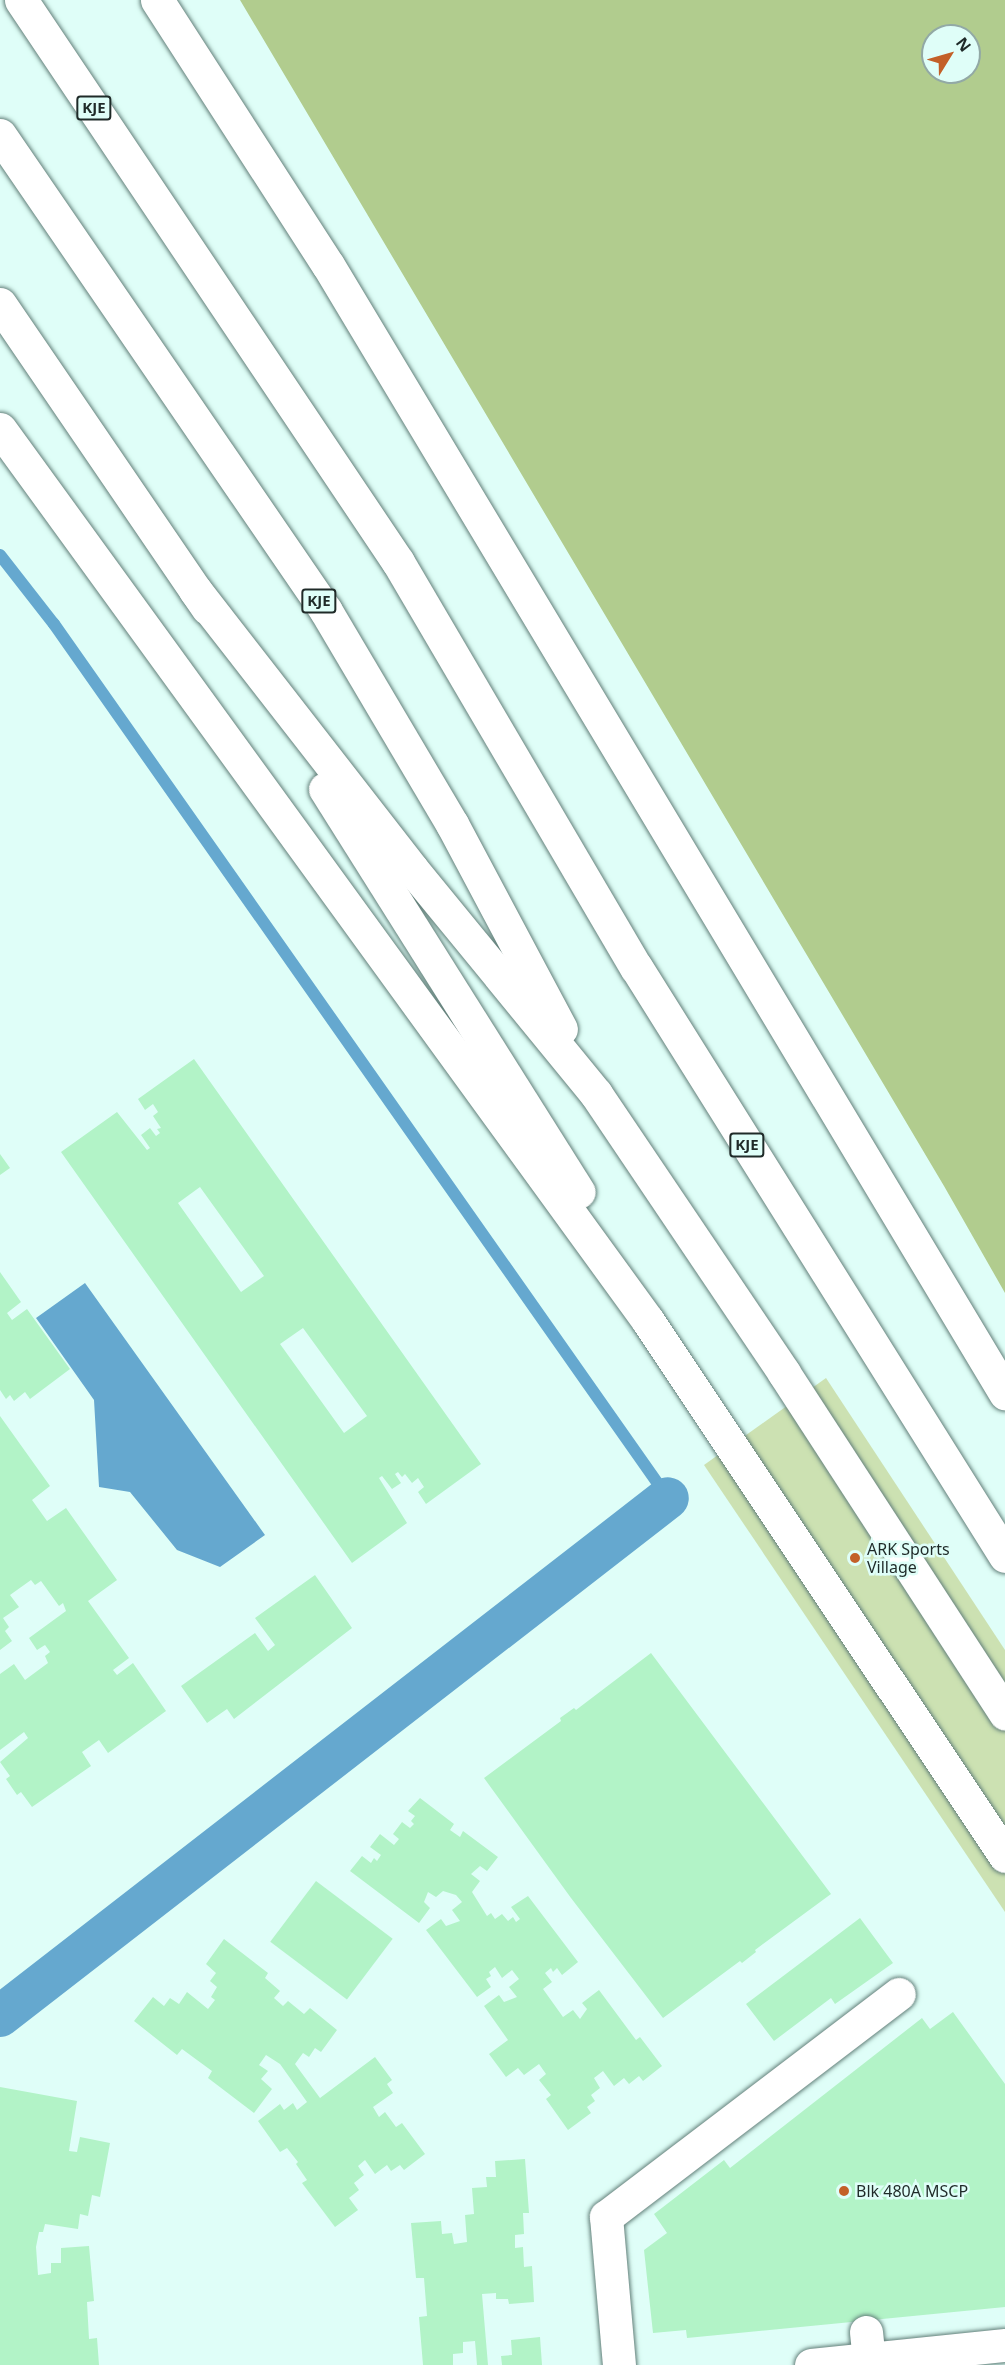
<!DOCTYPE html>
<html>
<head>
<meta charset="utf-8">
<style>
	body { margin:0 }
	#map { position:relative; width:1005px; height:2365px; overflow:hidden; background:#dffef8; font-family:"Noto Sans",sans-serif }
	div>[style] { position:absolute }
	.green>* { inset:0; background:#cce1b2 }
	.forest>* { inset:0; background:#b1cc8e }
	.water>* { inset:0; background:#65a8cf }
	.stream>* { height:12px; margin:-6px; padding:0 6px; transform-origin:6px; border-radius:6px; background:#65a8cf }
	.canal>* { height:42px; margin:-21px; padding:0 21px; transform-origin:21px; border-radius:21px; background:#65a8cf }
	.building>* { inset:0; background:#b2f3c7; transform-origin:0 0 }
	.roads { filter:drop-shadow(0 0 2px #63807a) drop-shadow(0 0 2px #63807a) }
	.minor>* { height:33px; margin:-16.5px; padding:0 16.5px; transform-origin:16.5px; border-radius:16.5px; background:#fff }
	.highway>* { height:33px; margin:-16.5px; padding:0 16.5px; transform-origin:16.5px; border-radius:16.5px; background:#fff }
	.dots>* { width:16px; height:16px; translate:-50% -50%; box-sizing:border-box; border:3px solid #dffef8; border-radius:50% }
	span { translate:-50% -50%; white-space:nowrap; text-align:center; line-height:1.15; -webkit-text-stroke:5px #dffef8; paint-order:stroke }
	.shield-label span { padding:2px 4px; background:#dffef8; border:2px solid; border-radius:4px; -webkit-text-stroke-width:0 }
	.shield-label { font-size:15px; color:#1f2a28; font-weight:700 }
	.poi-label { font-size:16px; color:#1f2a28 }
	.left { translate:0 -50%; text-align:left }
	.north { position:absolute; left:921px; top:24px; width:60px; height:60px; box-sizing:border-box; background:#dffef8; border:2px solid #92a9a5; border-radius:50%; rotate:53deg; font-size:16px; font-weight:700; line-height:24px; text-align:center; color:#1f2a28 }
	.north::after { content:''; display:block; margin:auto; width:21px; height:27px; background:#c36028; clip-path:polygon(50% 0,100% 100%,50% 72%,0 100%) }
</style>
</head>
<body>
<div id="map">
	<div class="green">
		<i style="clip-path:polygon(826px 1378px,1005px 1650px,1005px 1912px,704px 1465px)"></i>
	</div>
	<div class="forest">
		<i style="clip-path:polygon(evenodd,240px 0,1005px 0,1005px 1293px,944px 1186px,240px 0,933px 36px,969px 36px,969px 72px,933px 72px,933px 36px)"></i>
	</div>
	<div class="water">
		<i style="clip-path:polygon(85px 1283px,265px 1535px,220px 1567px,177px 1550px,130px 1492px,99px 1487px,94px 1400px,36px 1318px)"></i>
	</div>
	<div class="stream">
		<i style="left:0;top:555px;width:88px;rotate:52deg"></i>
		<i style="left:54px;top:624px;width:1068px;rotate:54.91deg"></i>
	</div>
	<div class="canal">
		<i style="left:0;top:2016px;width:845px;rotate:-37.79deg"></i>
	</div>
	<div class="building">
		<i style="clip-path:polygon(evenodd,194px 1059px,481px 1464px,426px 1504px,418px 1492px,424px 1487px,418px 1478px,412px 1483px,405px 1474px,402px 1477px,398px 1472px,395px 1474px,401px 1483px,392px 1489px,382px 1476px,379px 1478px,407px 1523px,352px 1563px,61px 1152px,117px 1112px,147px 1150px,150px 1148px,141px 1135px,150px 1128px,156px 1136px,160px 1133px,157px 1129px,161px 1128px,153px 1116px,158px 1112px,153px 1104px,145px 1110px,138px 1099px,194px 1059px,200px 1187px,264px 1276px,241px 1292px,178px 1203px,200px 1187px,194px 1059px,303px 1328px,367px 1416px,344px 1433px,280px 1344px,303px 1328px)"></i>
		<i style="clip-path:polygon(0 1154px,10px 1168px,0 1175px)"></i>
		<i style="clip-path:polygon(0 1272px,21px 1302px,7px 1313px,12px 1320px,27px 1309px,70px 1369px,30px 1399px,25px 1392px,14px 1401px,10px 1395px,6px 1399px,0 1390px)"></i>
		<i style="clip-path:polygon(0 1416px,50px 1486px,32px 1500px,47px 1521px,66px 1508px,117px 1580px,88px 1601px,129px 1658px,113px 1670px,117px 1675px,133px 1663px,166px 1711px,108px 1753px,99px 1740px,82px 1752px,91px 1766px,32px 1807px,21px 1792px,17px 1795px,6px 1779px,10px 1776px,0 1762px,28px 1738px,24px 1732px,0 1750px,0 1674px,14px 1664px,25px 1680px,48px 1663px,45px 1656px,50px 1652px,45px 1645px,37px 1650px,29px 1638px,66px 1611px,63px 1603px,59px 1606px,41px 1581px,35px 1585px,31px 1580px,10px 1595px,19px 1607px,3px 1618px,9px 1627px,5px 1631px,12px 1641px,0 1650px)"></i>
		<i style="clip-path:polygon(315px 1575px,352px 1628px,234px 1719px,227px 1709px,207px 1723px,181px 1686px,255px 1633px,268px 1651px,275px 1645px,255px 1618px)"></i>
		<i style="clip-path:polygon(651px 1653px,831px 1894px,755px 1950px,756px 1952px,742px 1963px,740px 1961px,663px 2018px,571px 1898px,484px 1778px,561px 1721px,560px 1718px,574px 1708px,576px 1710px)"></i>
		<i style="clip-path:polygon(420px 1798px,454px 1824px,450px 1830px,460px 1837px,463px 1831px,498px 1857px,487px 1871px,480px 1866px,471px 1874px,480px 1881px,472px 1892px,487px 1916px,491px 1913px,495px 1919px,502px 1914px,508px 1921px,513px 1917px,516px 1922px,520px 1919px,511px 1907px,528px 1896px,578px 1962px,562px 1975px,557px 1968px,553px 1972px,551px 1968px,545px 1973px,552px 1982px,543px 1989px,563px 2017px,573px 2010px,580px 2019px,587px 2009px,582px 2003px,599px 1990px,636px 2040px,640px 2037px,662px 2066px,643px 2081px,639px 2076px,629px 2084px,624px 2078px,614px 2086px,603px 2071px,594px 2078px,600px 2088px,591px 2095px,595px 2101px,587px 2107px,591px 2113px,568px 2130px,546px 2099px,551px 2095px,539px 2080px,546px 2074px,539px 2064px,524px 2075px,518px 2068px,506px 2077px,489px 2054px,508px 2040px,484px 2006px,499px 1995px,504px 2002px,517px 1997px,509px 1987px,519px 1979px,512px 1970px,502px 1978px,495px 1967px,489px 1972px,491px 1976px,486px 1979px,491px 1987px,477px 1997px,426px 1930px,441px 1919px,446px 1926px,460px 1921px,452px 1910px,462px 1902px,456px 1895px,443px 1891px,436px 1897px,428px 1892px,424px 1902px,430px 1908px,419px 1923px,350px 1871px,362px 1856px,371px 1863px,374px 1858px,377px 1861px,381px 1855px,370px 1847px,380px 1834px,394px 1845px,399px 1839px,393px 1834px,402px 1822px,410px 1828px,414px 1824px,411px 1821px,415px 1816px,408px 1811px)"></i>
		<i style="left:316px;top:1881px;width:96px;height:76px;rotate:37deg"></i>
		<i style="clip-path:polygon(860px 1918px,893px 1963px,835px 2004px,831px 1998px,774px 2041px,746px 2004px)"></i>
		<i style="clip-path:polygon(224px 1939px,268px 1973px,265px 1978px,280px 1991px,274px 1998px,283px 2006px,288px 2001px,304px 2014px,310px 2008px,337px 2030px,321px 2052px,315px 2048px,309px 2057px,303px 2053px,295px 2064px,320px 2098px,375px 2057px,392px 2080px,387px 2084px,393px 2093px,373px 2107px,379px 2117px,385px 2112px,396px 2127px,402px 2123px,425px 2154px,404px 2170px,400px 2165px,391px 2171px,387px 2165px,375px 2174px,365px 2160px,358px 2166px,364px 2175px,354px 2183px,359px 2190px,349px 2198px,358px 2210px,335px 2227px,302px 2183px,307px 2180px,296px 2164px,298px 2162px,287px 2148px,280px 2152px,258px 2121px,280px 2104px,284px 2110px,293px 2103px,297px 2110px,307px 2102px,280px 2064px,266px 2055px,259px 2065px,268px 2071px,261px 2079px,272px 2089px,254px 2113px,208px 2078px,212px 2071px,182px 2049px,177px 2055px,134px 2021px,153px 1997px,164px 2006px,170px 1998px,179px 2004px,187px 1992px,208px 2009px,215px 2000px,211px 1997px,217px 1987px,210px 1981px,216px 1973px,206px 1964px)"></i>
		<i style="clip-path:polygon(953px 2012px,1005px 2084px,1005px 2307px,687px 2338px,686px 2330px,653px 2333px,644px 2250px,667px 2233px,654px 2214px,724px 2160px,730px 2168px,922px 2018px,930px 2029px)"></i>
		<i style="clip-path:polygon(0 2087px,77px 2101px,69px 2151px,77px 2152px,80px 2137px,110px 2143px,100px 2197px,92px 2195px,88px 2216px,80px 2214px,78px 2229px,45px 2224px,43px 2232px,39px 2232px,36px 2247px,38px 2275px,51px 2273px,51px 2263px,61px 2263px,61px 2248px,89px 2246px,94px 2301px,87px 2302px,89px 2339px,97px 2338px,99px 2365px,0 2365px)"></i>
		<i style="clip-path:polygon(525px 2159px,529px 2213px,523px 2213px,524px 2234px,515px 2235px,515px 2248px,523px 2247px,524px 2267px,532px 2266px,534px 2302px,509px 2304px,508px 2299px,496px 2299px,496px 2293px,482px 2294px,488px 2365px,477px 2365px,475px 2341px,463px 2342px,463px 2353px,453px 2354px,453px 2365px,423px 2365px,419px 2317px,427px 2316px,424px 2278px,416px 2278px,411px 2223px,441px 2221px,442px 2234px,452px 2233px,454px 2244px,467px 2242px,465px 2215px,474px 2214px,472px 2188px,487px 2187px,486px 2177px,496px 2177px,495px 2161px)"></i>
		<i style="clip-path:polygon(540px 2337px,542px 2365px,502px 2365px,501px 2356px,512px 2355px,511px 2340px)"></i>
	</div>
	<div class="roads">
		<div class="minor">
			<i style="left:866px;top:2332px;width:27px;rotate:84deg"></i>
			<i style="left:619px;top:2365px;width:149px;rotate:-95deg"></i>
			<i style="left:606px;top:2217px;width:368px;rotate:-37.3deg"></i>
			<i style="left:811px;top:2365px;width:195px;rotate:-5.9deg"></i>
		</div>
		<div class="highway">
			<i style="left:21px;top:0;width:677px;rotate:56.15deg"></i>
			<i style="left:398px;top:562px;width:470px;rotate:59.6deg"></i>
			<i style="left:636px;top:967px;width:695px;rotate:57.93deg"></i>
			<i style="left:157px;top:0;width:315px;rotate:57.2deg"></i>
			<i style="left:328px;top:265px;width:1316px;rotate:59.03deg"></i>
			<i style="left:0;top:135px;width:577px;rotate:55.59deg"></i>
			<i style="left:326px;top:611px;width:247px;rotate:59.4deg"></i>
			<i style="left:452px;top:824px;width:232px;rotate:62deg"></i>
			<i style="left:0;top:304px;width:368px;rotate:55.7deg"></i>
			<i style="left:0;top:429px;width:1103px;rotate:54deg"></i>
			<i style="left:648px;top:1321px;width:643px;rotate:56.29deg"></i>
			<i style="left:195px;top:590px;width:353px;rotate:52.1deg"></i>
			<i style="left:412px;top:869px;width:291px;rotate:50.7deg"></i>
			<i style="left:596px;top:1094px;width:336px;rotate:56deg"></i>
			<i style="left:784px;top:1373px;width:406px;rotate:57deg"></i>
			<i style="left:325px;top:789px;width:476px;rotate:57.8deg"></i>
		</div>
	</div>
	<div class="dots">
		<i style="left:855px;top:1558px;background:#c36028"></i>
		<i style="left:844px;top:2191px;background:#c36028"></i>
	</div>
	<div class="shield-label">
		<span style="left:94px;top:108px">KJE</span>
		<span style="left:319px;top:601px">KJE</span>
		<span style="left:747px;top:1145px">KJE</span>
	</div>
	<div class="poi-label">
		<span class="left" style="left:867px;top:1558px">ARK Sports<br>Village</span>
		<span class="left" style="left:856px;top:2191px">Blk 480A MSCP</span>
	</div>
	<div class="north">N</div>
</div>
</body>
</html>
